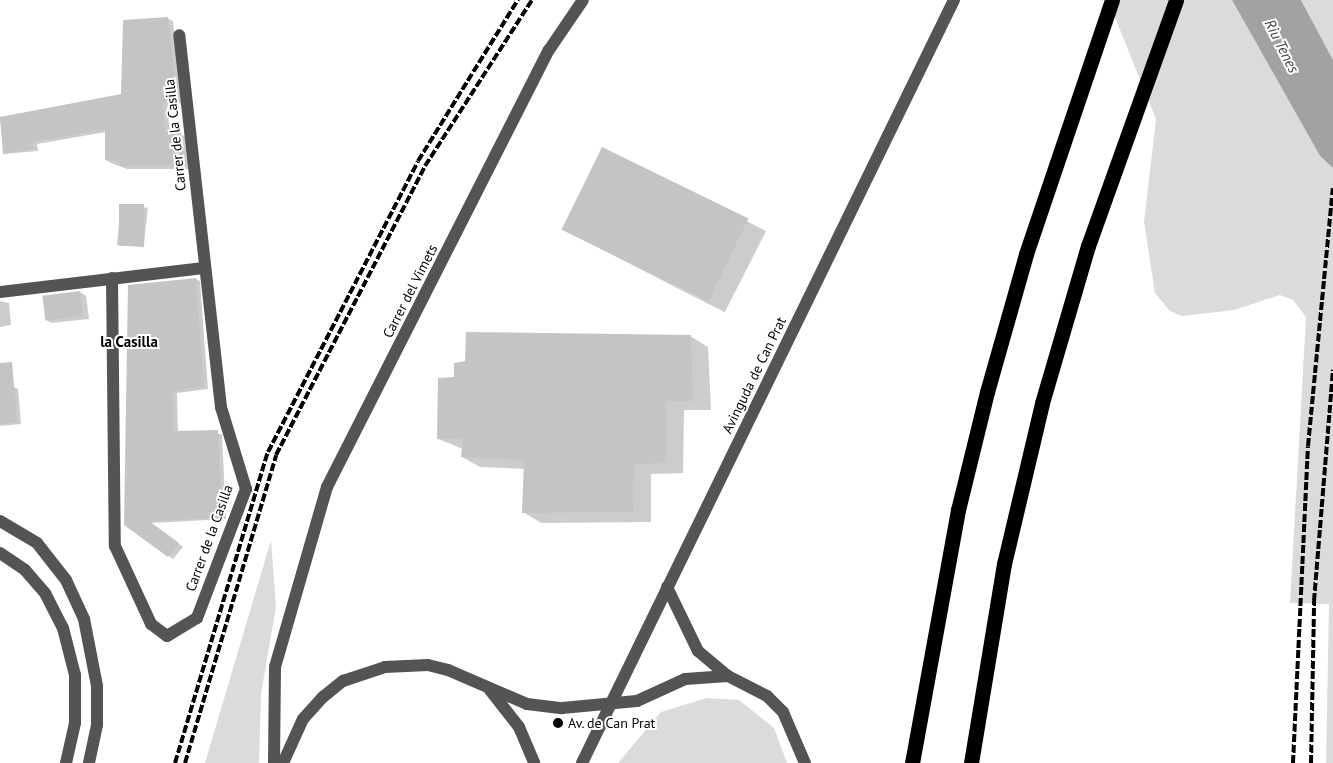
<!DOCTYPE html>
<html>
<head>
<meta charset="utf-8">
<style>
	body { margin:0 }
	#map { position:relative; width:1333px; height:763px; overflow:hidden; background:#fff; font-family:"PT Sans",sans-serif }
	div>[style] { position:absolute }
	.green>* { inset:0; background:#dbdbdb }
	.water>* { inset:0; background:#a2a2a2 }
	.shadow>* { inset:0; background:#0003; transform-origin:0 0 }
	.building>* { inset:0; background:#c4c4c4; transform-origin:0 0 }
	.minor>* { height:12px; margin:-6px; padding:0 6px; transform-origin:6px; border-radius:6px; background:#545454 }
	.highway>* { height:15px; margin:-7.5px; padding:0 7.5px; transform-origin:7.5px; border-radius:7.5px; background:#000 }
	.rail>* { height:4px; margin-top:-2px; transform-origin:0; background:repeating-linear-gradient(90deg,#000 0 8px,transparent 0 10.5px) }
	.dots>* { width:14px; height:14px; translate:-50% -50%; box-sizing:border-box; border:2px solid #fff; border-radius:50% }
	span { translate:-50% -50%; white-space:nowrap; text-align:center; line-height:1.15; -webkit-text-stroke:4px #fff; paint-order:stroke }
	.street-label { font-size:14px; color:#000 }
	.poi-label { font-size:14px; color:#000 }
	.left { translate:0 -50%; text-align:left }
	.water-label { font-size:15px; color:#434343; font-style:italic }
	.neighbourhood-label { font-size:15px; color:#000; font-weight:700 }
</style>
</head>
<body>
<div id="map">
	<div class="green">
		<i style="clip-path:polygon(1108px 0,1232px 0,1320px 156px,1333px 168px,1333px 763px,1326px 763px,1329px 604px,1290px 603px,1306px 317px,1293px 300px,1280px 295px,1234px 310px,1182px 316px,1170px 311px,1155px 293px,1144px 222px,1156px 119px)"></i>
		<i style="clip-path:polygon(1301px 0,1333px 0,1333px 60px)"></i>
		<i style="clip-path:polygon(271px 540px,276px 607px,261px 694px,259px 763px,205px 763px)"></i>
		<i style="clip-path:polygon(707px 698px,739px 700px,774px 728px,787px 763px,618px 763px,661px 712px)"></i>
	</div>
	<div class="water">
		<i style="clip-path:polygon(1232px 0,1301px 0,1333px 60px,1333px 168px,1320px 156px)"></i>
	</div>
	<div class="shadow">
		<i style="clip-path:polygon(167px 18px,173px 21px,182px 103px,167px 106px,170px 133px,186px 136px,190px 169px,127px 169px,111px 163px,106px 160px,106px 132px,37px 144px,38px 151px,4px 154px,0 118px,122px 95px)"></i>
		<i style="left:603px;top:148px;width:183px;height:91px;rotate:27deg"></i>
		<i style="left:121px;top:205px;width:27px;height:40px;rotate:6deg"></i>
		<i style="clip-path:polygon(196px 279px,200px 281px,208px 389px,177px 393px,178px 433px,222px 434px,226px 519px,151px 523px,183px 547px,173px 559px,125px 524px,129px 286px)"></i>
		<i style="clip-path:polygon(80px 292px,86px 296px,89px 319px,51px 323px,45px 319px)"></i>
		<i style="clip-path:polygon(0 301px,9px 303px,11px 325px,0 327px)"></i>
		<i style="clip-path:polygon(690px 336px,708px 347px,711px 410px,684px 410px,683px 473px,651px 474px,651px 522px,541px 523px,523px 512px,525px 469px,480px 467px,462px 457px,463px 449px,438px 439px,456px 379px)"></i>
		<i style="clip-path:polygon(14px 387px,18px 389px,21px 424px,0 426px,0 389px)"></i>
	</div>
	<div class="building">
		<i style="clip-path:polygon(168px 17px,177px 100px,162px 103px,165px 132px,181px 132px,185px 166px,120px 166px,120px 161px,105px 160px,105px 129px,32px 142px,34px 149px,3px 154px,0 117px,121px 94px,123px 20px)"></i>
		<i style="left:602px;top:147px;width:163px;height:92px;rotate:26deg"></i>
		<i style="left:119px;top:204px;width:25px;height:42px"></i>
		<i style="clip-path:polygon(196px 278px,204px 387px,173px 391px,174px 431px,218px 430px,222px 518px,149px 521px,179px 543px,168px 557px,124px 525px,128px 285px)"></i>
		<i style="left:80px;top:291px;width:25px;height:38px;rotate:83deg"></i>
		<i style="clip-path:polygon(466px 332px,691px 335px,693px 401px,666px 401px,666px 463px,634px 464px,633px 512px,522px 513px,524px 460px,461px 457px,463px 438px,437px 439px,438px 378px,454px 377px,454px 363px,465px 361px)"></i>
		<i style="clip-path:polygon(12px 362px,17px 422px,0 424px,0 363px)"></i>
	</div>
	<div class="minor">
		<i style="left:112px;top:278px;width:268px;rotate:89.4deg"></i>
		<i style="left:115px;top:546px;width:86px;rotate:65.2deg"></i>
		<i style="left:151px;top:624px;width:20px;rotate:37deg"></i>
		<i style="left:167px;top:636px;width:35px;rotate:-31deg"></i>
		<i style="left:197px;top:618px;width:138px;rotate:-69.2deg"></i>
		<i style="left:246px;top:489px;width:86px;rotate:-107deg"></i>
		<i style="left:221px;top:407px;width:374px;rotate:-96.4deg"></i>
		<i style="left:0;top:292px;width:205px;rotate:-6.7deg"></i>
		<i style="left:0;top:521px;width:43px;rotate:30.7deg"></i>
		<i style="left:37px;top:543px;width:47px;rotate:51.9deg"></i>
		<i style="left:66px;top:580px;width:43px;rotate:65.2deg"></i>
		<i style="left:84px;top:619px;width:68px;rotate:79deg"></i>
		<i style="left:97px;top:686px;width:39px;rotate:90deg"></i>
		<i style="left:97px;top:725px;width:39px;rotate:102deg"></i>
		<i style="left:0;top:553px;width:30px;rotate:34deg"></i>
		<i style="left:25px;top:570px;width:30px;rotate:49deg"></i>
		<i style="left:45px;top:593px;width:39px;rotate:63deg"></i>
		<i style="left:63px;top:628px;width:49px;rotate:75.7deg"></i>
		<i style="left:75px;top:675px;width:48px;rotate:90deg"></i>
		<i style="left:75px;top:723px;width:41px;rotate:102.7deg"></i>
		<i style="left:667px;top:587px;width:71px;rotate:64.2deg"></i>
		<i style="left:698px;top:651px;width:39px;rotate:40deg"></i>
		<i style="left:728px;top:676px;width:44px;rotate:27.1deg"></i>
		<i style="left:767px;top:696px;width:23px;rotate:45deg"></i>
		<i style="left:783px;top:712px;width:56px;rotate:66.7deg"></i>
		<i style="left:490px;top:690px;width:47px;rotate:51.9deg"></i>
		<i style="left:519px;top:727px;width:39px;rotate:67deg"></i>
		<i style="left:274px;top:763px;width:96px;rotate:-89.4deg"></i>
		<i style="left:275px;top:667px;width:187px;rotate:-73.9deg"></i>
		<i style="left:327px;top:487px;width:490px;rotate:-63.1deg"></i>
		<i style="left:549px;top:50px;width:60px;rotate:-55.8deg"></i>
		<i style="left:283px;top:763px;width:48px;rotate:-65.6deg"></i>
		<i style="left:303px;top:719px;width:30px;rotate:-48deg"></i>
		<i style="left:323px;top:697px;width:26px;rotate:-39deg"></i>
		<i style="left:343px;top:681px;width:44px;rotate:-18.4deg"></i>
		<i style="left:385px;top:667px;width:43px;rotate:-2.7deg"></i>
		<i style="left:428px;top:665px;width:21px;rotate:14deg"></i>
		<i style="left:448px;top:670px;width:86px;rotate:23.3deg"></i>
		<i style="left:527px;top:704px;width:35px;rotate:7deg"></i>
		<i style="left:562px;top:708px;width:75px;rotate:-5.3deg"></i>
		<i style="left:637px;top:701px;width:53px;rotate:-24.6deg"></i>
		<i style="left:685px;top:679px;width:43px;rotate:-4deg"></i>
		<i style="left:582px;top:763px;width:849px;rotate:-64.01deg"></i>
	</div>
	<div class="highway">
		<i style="left:912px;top:763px;width:257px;rotate:-79.7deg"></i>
		<i style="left:958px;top:510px;width:122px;rotate:-76.2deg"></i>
		<i style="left:987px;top:392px;width:143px;rotate:-74.2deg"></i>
		<i style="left:1026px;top:254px;width:268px;rotate:-71.3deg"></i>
		<i style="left:971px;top:763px;width:202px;rotate:-80.6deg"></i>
		<i style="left:1004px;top:564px;width:165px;rotate:-76.7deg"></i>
		<i style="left:1042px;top:403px;width:164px;rotate:-73.7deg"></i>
		<i style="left:1088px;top:246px;width:261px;rotate:-70.3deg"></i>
	</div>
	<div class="rail">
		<i style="left:175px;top:763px;width:325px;rotate:-73.4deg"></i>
		<i style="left:268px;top:452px;width:327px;rotate:-62.7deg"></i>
		<i style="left:418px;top:161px;width:190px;rotate:-58.2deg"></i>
		<i style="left:185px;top:763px;width:321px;rotate:-73.5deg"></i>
		<i style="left:276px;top:455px;width:325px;rotate:-62.7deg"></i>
		<i style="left:425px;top:166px;width:197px;rotate:-57.2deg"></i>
		<i style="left:1293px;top:763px;width:317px;rotate:-87.3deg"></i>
		<i style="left:1308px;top:446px;width:259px;rotate:-84.5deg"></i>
		<i style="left:1311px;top:763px;width:162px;rotate:-88.9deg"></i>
		<i style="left:1314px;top:601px;width:232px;rotate:-85.3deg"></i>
	</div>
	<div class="dots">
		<i style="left:558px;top:723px;background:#000"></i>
	</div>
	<div class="street-label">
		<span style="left:175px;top:135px;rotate:-96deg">Carrer de la Casilla</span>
		<span style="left:410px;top:291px;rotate:-63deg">Carrer del Vimets</span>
		<span style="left:754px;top:375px;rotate:-64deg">Avinguda de Can Prat</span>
		<span style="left:209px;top:538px;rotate:-70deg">Carrer de la Casilla</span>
	</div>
	<div class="poi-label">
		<span class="left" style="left:568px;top:723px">Av. de Can Prat</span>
	</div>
	<div class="water-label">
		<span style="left:1282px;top:46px;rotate:63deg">Riu Tenes</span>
	</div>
	<div class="neighbourhood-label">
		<span style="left:129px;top:342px">la Casilla</span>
	</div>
</div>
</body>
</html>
